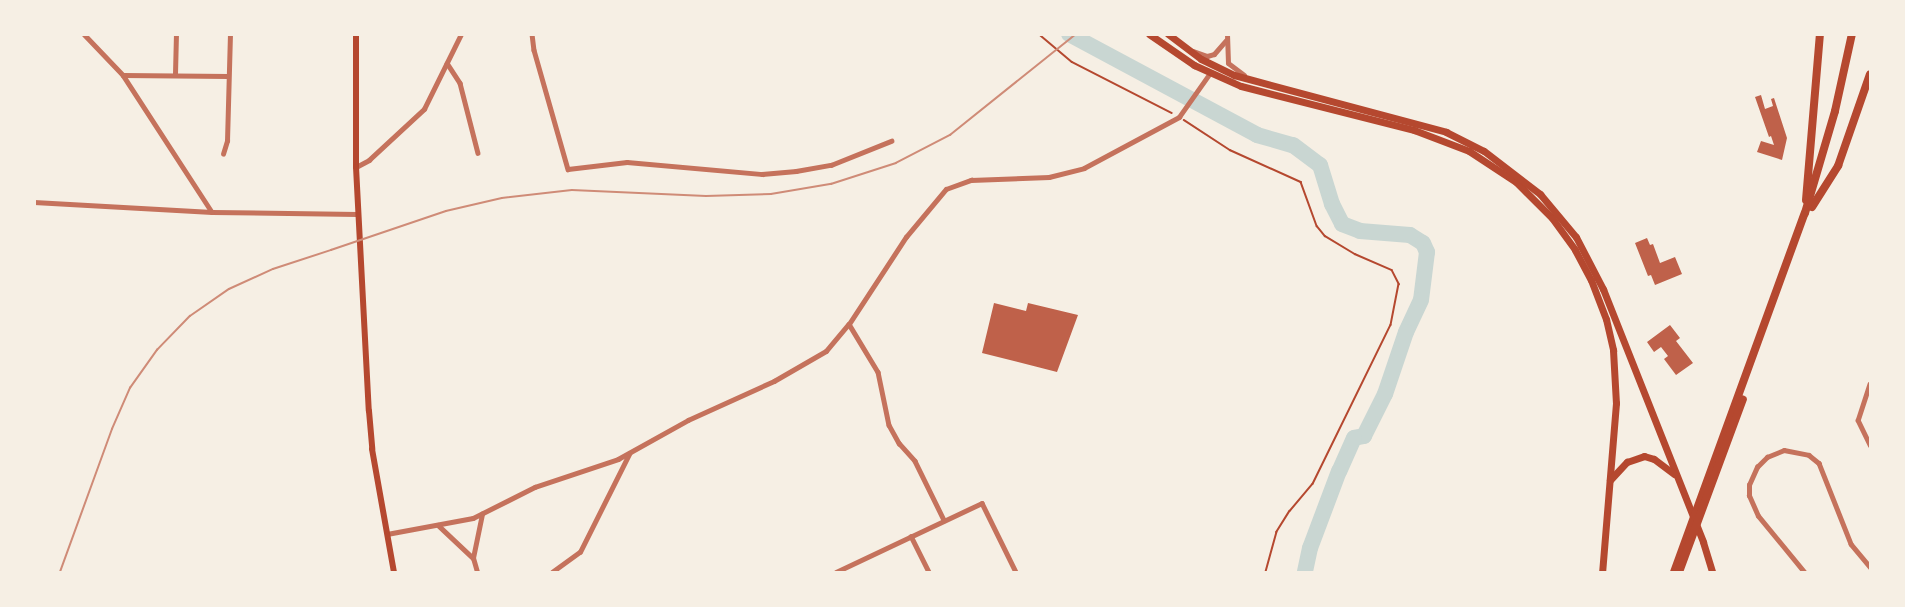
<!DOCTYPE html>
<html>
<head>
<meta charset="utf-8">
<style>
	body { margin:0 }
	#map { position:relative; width:1905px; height:607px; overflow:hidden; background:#f6efe4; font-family:"Golos Text",sans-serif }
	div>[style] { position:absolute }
	.river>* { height:16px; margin:-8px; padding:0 8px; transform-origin:8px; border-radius:8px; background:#c9d6d2 }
	.building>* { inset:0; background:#bf614a }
	.path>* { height:1.5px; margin:-0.75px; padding:0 0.75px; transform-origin:0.75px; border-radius:0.75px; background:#b5482f }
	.minor>* { height:4.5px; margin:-2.25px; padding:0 2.25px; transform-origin:2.25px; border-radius:2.25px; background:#c5725c }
	.tertiary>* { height:5px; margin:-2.5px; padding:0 2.5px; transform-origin:2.5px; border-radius:2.5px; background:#c5725c }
	.secondary>* { height:6px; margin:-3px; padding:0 3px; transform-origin:3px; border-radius:3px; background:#b5482f }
	.primary>* { height:7px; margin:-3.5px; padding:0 3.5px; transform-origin:3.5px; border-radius:3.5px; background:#b5482f }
	.trunk>* { height:8px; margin:-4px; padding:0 4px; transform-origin:4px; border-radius:4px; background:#b5482f }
	.tram>* { height:1.5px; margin:-0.75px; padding:0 0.75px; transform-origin:0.75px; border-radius:0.75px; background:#cf8b77 }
	span { translate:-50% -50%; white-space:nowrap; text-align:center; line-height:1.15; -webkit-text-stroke:6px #f6efe4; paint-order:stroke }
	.frame { position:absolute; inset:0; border:36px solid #f6efe4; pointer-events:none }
</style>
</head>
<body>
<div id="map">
	<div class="river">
		<i style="left:1069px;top:34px;width:213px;rotate:28.2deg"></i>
		<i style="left:1257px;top:135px;width:37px;rotate:16deg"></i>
		<i style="left:1293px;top:145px;width:34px;rotate:37deg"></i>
		<i style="left:1320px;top:165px;width:41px;rotate:72.9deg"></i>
		<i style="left:1332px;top:204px;width:22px;rotate:63deg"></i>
		<i style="left:1342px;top:224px;width:19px;rotate:21deg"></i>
		<i style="left:1360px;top:231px;width:50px;rotate:4.6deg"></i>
		<i style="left:1410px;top:235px;width:15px;rotate:32deg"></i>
		<i style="left:1423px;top:243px;width:10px;rotate:66deg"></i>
		<i style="left:1427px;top:252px;width:48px;rotate:97.1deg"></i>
		<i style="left:1421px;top:300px;width:35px;rotate:115deg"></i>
		<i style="left:1406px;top:332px;width:65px;rotate:108.7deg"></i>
		<i style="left:1385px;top:394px;width:47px;rotate:116.6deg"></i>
		<i style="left:1364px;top:436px;width:10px;rotate:169deg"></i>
		<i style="left:1354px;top:438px;width:36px;rotate:114deg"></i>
		<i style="left:1339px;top:471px;width:82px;rotate:110.6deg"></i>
		<i style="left:1310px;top:548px;width:25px;rotate:102deg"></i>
	</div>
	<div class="building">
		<i style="clip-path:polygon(1761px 95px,1765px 109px,1773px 106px,1771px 99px,1774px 98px,1787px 138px,1782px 160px,1757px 152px,1761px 141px,1774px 145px,1771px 136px,1769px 137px,1755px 97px)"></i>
		<i style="clip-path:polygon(1647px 238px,1650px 245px,1653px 244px,1660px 263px,1675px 257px,1682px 274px,1655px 285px,1651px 275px,1648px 276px,1635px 243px)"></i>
		<i style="clip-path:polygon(994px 303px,1026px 311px,1028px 303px,1078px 315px,1057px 372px,982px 353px)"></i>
		<i style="clip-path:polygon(1670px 325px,1680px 338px,1676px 341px,1693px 363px,1676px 375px,1664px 359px,1668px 356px,1661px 347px,1654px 352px,1647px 342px)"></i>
	</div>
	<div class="path">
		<i style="left:1039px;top:34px;width:43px;rotate:40.3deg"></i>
		<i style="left:1072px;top:62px;width:112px;rotate:27deg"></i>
		<i style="left:1184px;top:120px;width:55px;rotate:33.1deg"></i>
		<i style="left:1230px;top:150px;width:78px;rotate:24.3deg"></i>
		<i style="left:1301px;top:182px;width:47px;rotate:70deg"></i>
		<i style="left:1317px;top:226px;width:13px;rotate:51deg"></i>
		<i style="left:1325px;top:236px;width:35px;rotate:31deg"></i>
		<i style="left:1355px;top:254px;width:40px;rotate:23.4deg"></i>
		<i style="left:1392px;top:270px;width:16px;rotate:63deg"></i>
		<i style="left:1399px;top:284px;width:42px;rotate:101deg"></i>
		<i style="left:1391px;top:325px;width:177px;rotate:116.1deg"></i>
		<i style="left:1313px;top:484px;width:35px;rotate:130deg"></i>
		<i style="left:1290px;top:511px;width:25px;rotate:122deg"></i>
		<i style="left:1277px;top:532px;width:41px;rotate:105.4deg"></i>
	</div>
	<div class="minor">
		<i style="left:84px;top:34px;width:57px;rotate:46.4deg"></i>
		<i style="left:123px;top:75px;width:163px;rotate:57deg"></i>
		<i style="left:212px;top:212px;width:145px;rotate:0.8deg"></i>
		<i style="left:532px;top:34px;width:16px;rotate:83deg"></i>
		<i style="left:534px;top:50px;width:124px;rotate:74.1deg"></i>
		<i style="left:568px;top:169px;width:59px;rotate:-6.8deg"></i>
		<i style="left:627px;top:162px;width:136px;rotate:5.1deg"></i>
		<i style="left:762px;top:174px;width:34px;rotate:-5deg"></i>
		<i style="left:796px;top:171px;width:36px;rotate:-10deg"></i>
		<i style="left:831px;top:165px;width:65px;rotate:-21.8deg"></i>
		<i style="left:447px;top:63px;width:24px;rotate:57deg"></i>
		<i style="left:460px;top:83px;width:72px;rotate:75.6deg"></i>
		<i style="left:175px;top:74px;width:40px;rotate:-88.6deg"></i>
		<i style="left:123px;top:75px;width:105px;rotate:0.5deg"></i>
		<i style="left:223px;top:154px;width:14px;rotate:-73deg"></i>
		<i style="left:227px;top:141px;width:107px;rotate:-88.4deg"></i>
		<i style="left:356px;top:167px;width:15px;rotate:-28deg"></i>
		<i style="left:369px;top:160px;width:75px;rotate:-42.8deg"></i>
		<i style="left:424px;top:109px;width:84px;rotate:-63.7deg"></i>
		<i style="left:34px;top:202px;width:178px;rotate:3.2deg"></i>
		<i style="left:849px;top:324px;width:56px;rotate:58.9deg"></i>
		<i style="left:878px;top:372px;width:54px;rotate:78.3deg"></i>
		<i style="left:889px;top:425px;width:21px;rotate:61deg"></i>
		<i style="left:899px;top:443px;width:24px;rotate:48deg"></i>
		<i style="left:915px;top:461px;width:66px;rotate:63.8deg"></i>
		<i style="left:1870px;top:384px;width:38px;rotate:108deg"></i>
		<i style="left:1858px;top:420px;width:28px;rotate:64deg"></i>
		<i style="left:438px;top:525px;width:48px;rotate:43.3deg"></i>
		<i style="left:387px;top:534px;width:87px;rotate:-10.5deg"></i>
		<i style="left:473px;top:518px;width:69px;rotate:-26.6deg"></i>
		<i style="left:535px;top:487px;width:88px;rotate:-18.6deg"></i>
		<i style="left:618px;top:459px;width:80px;rotate:-29.1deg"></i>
		<i style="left:688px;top:420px;width:94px;rotate:-24.4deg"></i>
		<i style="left:774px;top:381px;width:60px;rotate:-30deg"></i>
		<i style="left:826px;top:351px;width:35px;rotate:-50deg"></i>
		<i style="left:849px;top:324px;width:104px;rotate:-56.8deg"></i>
		<i style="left:906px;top:237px;width:62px;rotate:-50.2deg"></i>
		<i style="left:946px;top:189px;width:27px;rotate:-20deg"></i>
		<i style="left:971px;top:180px;width:78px;rotate:-2.2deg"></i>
		<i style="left:1049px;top:177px;width:36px;rotate:-14deg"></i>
		<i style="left:1084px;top:168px;width:108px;rotate:-28.2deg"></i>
		<i style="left:1179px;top:117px;width:54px;rotate:-54.8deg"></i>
		<i style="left:911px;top:536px;width:40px;rotate:63.4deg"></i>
		<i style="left:477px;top:572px;width:15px;rotate:-106deg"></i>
		<i style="left:473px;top:558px;width:45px;rotate:-78.4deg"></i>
		<i style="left:552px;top:572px;width:34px;rotate:-36deg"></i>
		<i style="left:580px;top:552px;width:110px;rotate:-63.4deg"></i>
		<i style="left:836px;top:572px;width:161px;rotate:-25.3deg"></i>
		<i style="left:982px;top:503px;width:77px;rotate:63.8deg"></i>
		<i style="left:1804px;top:572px;width:72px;rotate:-129.4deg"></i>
		<i style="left:1758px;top:516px;width:22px;rotate:-114deg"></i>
		<i style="left:1749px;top:496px;width:11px;rotate:-90deg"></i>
		<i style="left:1749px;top:485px;width:20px;rotate:-66deg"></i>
		<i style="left:1757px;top:467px;width:14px;rotate:-45deg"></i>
		<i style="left:1767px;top:457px;width:18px;rotate:-22deg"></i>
		<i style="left:1784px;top:450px;width:25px;rotate:11deg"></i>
		<i style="left:1809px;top:455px;width:13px;rotate:39deg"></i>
		<i style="left:1819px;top:463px;width:87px;rotate:68.4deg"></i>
		<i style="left:1851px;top:544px;width:30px;rotate:50deg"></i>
	</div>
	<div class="tertiary">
		<i style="left:1227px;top:34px;width:29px;rotate:88deg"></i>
		<i style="left:1228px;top:63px;width:20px;rotate:37deg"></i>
		<i style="left:1193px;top:51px;width:15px;rotate:20deg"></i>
		<i style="left:1207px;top:56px;width:7px;rotate:-16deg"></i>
		<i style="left:1214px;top:54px;width:18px;rotate:-49deg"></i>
	</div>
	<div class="secondary">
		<i style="left:356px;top:34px;width:133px;rotate:90deg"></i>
		<i style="left:356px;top:167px;width:244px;rotate:87deg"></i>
		<i style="left:369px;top:411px;width:38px;rotate:85deg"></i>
		<i style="left:372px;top:449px;width:125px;rotate:79.9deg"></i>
	</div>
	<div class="primary">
		<i style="left:1149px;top:34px;width:55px;rotate:34.6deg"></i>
		<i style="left:1194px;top:65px;width:51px;rotate:24.1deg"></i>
		<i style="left:1241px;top:86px;width:179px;rotate:14.3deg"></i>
		<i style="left:1414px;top:130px;width:59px;rotate:20.9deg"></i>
		<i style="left:1469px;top:151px;width:56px;rotate:33.4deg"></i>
		<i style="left:1516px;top:182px;width:51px;rotate:45deg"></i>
		<i style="left:1552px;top:218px;width:39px;rotate:54deg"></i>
		<i style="left:1575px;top:250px;width:34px;rotate:62deg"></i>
		<i style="left:1591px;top:280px;width:42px;rotate:69deg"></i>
		<i style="left:1606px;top:319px;width:32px;rotate:77deg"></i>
		<i style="left:1613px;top:350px;width:53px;rotate:86.8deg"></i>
		<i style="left:1616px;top:403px;width:170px;rotate:94.7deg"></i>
		<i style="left:1168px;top:34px;width:41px;rotate:37.1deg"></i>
		<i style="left:1201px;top:59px;width:37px;rotate:26deg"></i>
		<i style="left:1234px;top:75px;width:220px;rotate:15deg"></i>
		<i style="left:1446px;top:132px;width:42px;rotate:26.6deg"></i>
		<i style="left:1484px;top:151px;width:71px;rotate:37.5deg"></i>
		<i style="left:1540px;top:194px;width:56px;rotate:50.1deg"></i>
		<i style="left:1576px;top:237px;width:59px;rotate:62.6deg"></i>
		<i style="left:1603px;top:289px;width:272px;rotate:68.4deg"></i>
		<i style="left:1703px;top:542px;width:31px;rotate:73deg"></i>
		<i style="left:1610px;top:480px;width:25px;rotate:-47deg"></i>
		<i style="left:1627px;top:462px;width:18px;rotate:-19deg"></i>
		<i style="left:1644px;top:456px;width:10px;rotate:17deg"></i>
		<i style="left:1654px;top:459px;width:25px;rotate:37deg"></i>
	</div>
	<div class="trunk">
		<i style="left:1806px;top:200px;width:167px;rotate:-85.2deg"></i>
		<i style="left:1812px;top:207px;width:49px;rotate:-57.6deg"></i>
		<i style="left:1838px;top:166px;width:97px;rotate:-70.8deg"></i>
		<i style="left:1674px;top:572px;width:382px;rotate:-70deg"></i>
		<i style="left:1805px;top:213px;width:106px;rotate:-73.6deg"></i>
		<i style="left:1835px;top:111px;width:79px;rotate:-77.6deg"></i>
		<i style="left:1679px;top:572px;width:184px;rotate:-69.7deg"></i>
	</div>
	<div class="tram">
		<i style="left:60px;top:572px;width:152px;rotate:-70deg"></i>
		<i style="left:112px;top:429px;width:45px;rotate:-66.3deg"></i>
		<i style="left:130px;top:388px;width:47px;rotate:-54.6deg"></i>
		<i style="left:157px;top:350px;width:47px;rotate:-45.9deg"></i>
		<i style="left:190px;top:316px;width:47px;rotate:-34.7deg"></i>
		<i style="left:229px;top:289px;width:48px;rotate:-24.4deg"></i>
		<i style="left:273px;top:269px;width:61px;rotate:-18.1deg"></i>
		<i style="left:331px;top:250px;width:121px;rotate:-18.7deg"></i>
		<i style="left:446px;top:211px;width:57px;rotate:-13.1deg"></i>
		<i style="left:502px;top:198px;width:70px;rotate:-6.5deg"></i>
		<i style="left:572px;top:190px;width:134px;rotate:2.6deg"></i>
		<i style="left:706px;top:196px;width:65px;rotate:-1.8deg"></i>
		<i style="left:771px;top:194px;width:61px;rotate:-9.5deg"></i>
		<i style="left:831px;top:184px;width:68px;rotate:-17.9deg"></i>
		<i style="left:896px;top:163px;width:61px;rotate:-27.4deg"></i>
		<i style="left:950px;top:135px;width:161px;rotate:-38.7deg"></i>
	</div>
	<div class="frame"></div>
</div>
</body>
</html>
